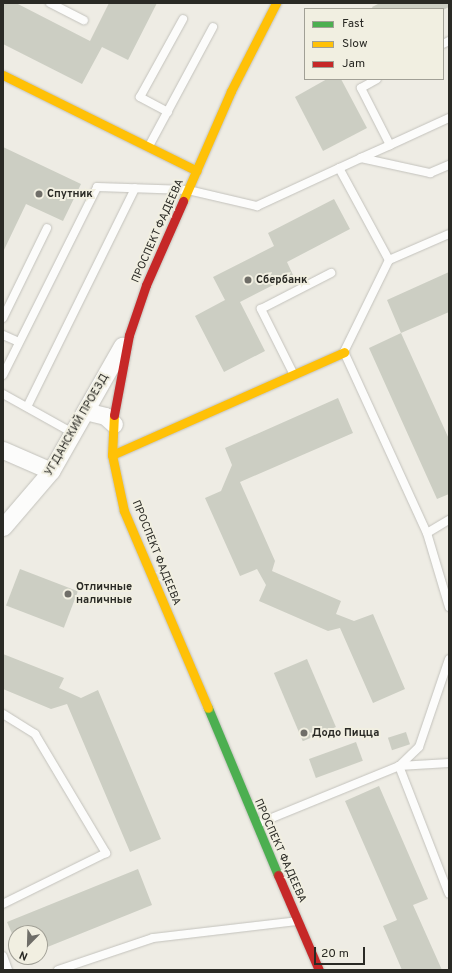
<!DOCTYPE html>
<html>
<head>
<meta charset="utf-8">
<style>
	body { margin:0 }
	#map { position:relative; width:452px; height:973px; overflow:hidden; background:#eeece4; font-family:Overpass,sans-serif }
	div>[style] { position:absolute }
	.building>* { inset:0; background:#cccec3; transform-origin:0 0 }
	.roads { filter:drop-shadow(0 0 1px #c3c2bc) drop-shadow(0 0 1px #c3c2bc) }
	.lane>* { height:8px; margin:-4px; padding:0 4px; transform-origin:4px; border-radius:4px; background:#fcfcfb }
	.street>* { height:17px; margin:-8.5px; padding:0 8.5px; transform-origin:8.5px; border-radius:8.5px; background:#fcfcfb }
	.fast>* { height:9px; margin:-4.5px; padding:0 4.5px; transform-origin:4.5px; border-radius:4.5px; background:#4caf50 }
	.slow>* { height:9px; margin:-4.5px; padding:0 4.5px; transform-origin:4.5px; border-radius:4.5px; background:#ffc107 }
	.jam>* { height:9px; margin:-4.5px; padding:0 4.5px; transform-origin:4.5px; border-radius:4.5px; background:#c62828 }
	.dots>* { width:11px; height:11px; translate:-50% -50%; box-sizing:border-box; border:2px solid #f1efe1; border-radius:50% }
	span { translate:-50% -50%; white-space:nowrap; text-align:center; line-height:1.15; -webkit-text-stroke:4px #f1efe1; paint-order:stroke }
	.poi-label { font-size:11px; color:#2a2a25; font-weight:700 }
	.left { translate:0 -50%; text-align:left }
	.street-label { font-size:11px; color:#2a2a25 }
	.frame { position:absolute; inset:0; border:4px solid #2a2a25; pointer-events:none }
	.legend { position:absolute; left:304px; top:8px; width:140px; height:72px; box-sizing:border-box; background:#f1efe1; border:1px solid #a1a096; margin:0; padding:5px 7px; list-style:none; font-size:12px; color:#2a2a25 }
	.legend li { display:flex; align-items:center; gap:8px; height:20px }
	.legend b { width:20px; border:1px solid #a1a096 }
	.north { position:absolute; left:8px; top:925px; width:40px; height:40px; box-sizing:border-box; background:#f1efe1; border:1px solid #a1a096; border-radius:50%; rotate:203deg; font-size:11px; font-weight:700; line-height:16px; text-align:center; color:#2a2a25 }
	.north::after { content:''; display:block; margin:auto; width:14px; height:18px; background:#6f6e68; clip-path:polygon(50% 0,100% 100%,50% 72%,0 100%) }
	.scale { position:absolute; left:314px; top:947px; width:51px; height:18px; box-sizing:border-box; border:2px solid #2a2a25; border-top:0; padding-left:5px; font-size:12px; line-height:14px; white-space:nowrap; color:#2a2a25; -webkit-text-stroke:3px #f1efe1; paint-order:stroke }
</style>
</head>
<body>
<div id="map">
	<div class="building">
		<i style="clip-path:polygon(3px 3px,16px 3px,90px 41px,109px 3px,157px 3px,128px 60px,102px 47px,82px 84px,3px 44px)"></i>
		<i style="clip-path:polygon(380px 3px,449px 3px,449px 7px,443px 10px,373px 9px,372px 7px)"></i>
		<i style="clip-path:polygon(327px 79px,341px 79px,367px 128px,323px 151px,295px 97px)"></i>
		<i style="clip-path:polygon(3px 147px,81px 184px,63px 221px,26px 204px,3px 252px)"></i>
		<i style="clip-path:polygon(334px 199px,350px 229px,287px 262px,293px 275px,240px 302px,265px 351px,224px 372px,195px 316px,225px 300px,213px 277px,274px 246px,268px 233px)"></i>
		<i style="clip-path:polygon(449px 272px,449px 312px,401px 333px,449px 439px,449px 494px,437px 499px,369px 348px,401px 333px,387px 300px)"></i>
		<i style="clip-path:polygon(338px 398px,353px 433px,240px 482px,275px 561px,272px 571px,341px 601px,336px 614px,354px 621px,373px 614px,405px 689px,373px 703px,340px 628px,328px 631px,259px 601px,266px 585px,257px 569px,240px 576px,205px 498px,221px 491px,232px 465px,225px 448px)"></i>
		<i style="left:20px;top:569px;width:62px;height:39px;rotate:21deg"></i>
		<i style="clip-path:polygon(3px 654px,64px 678px,59px 688px,81px 698px,98px 690px,161px 839px,130px 852px,67px 704px,51px 709px,3px 689px)"></i>
		<i style="left:307px;top:659px;width:74px;height:36px;rotate:67deg"></i>
		<i style="left:406px;top:732px;width:13px;height:19px;rotate:72deg"></i>
		<i style="left:356px;top:742px;width:20px;height:50px;rotate:70deg"></i>
		<i style="clip-path:polygon(379px 786px,428px 899px,413px 905px,442px 970px,402px 970px,383px 926px,397px 920px,345px 801px)"></i>
		<i style="clip-path:polygon(138px 869px,152px 905px,40px 950px,40px 933px,16px 933px,16px 943px,7px 922px)"></i>
	</div>
	<div class="roads">
		<div class="lane">
			<i style="left:50px;top:3px;width:38px;rotate:27deg"></i>
			<i style="left:443px;top:44px;width:7px;rotate:-27deg"></i>
			<i style="left:168px;top:112px;width:32px;rotate:-152deg"></i>
			<i style="left:140px;top:97px;width:89px;rotate:-61.1deg"></i>
			<i style="left:390px;top:145px;width:65px;rotate:-24.6deg"></i>
			<i style="left:149px;top:146px;width:135px;rotate:-61.7deg"></i>
			<i style="left:361px;top:158px;width:32px;rotate:-24deg"></i>
			<i style="left:390px;top:145px;width:64px;rotate:-117deg"></i>
			<i style="left:361px;top:88px;width:18px;rotate:-29deg"></i>
			<i style="left:339px;top:168px;width:105px;rotate:61.5deg"></i>
			<i style="left:389px;top:260px;width:102px;rotate:116.1deg"></i>
			<i style="left:344px;top:352px;width:199px;rotate:65.4deg"></i>
			<i style="left:427px;top:533px;width:77px;rotate:73.4deg"></i>
			<i style="left:389px;top:260px;width:65px;rotate:-23.4deg"></i>
			<i style="left:3px;top:318px;width:100px;rotate:-63.9deg"></i>
			<i style="left:3px;top:335px;width:17px;rotate:24deg"></i>
			<i style="left:293px;top:373px;width:72px;rotate:-116.6deg"></i>
			<i style="left:261px;top:309px;width:79px;rotate:-27.2deg"></i>
			<i style="left:3px;top:375px;width:210px;rotate:-63.4deg"></i>
			<i style="left:97px;top:187px;width:91px;rotate:1.9deg"></i>
			<i style="left:188px;top:190px;width:71px;rotate:13.1deg"></i>
			<i style="left:257px;top:206px;width:115px;rotate:-24.8deg"></i>
			<i style="left:361px;top:158px;width:71px;rotate:12.3deg"></i>
			<i style="left:430px;top:173px;width:21px;rotate:-23deg"></i>
			<i style="left:3px;top:394px;width:80px;rotate:29.1deg"></i>
			<i style="left:27px;top:407px;width:244px;rotate:-63.7deg"></i>
			<i style="left:427px;top:533px;width:26px;rotate:-31deg"></i>
			<i style="left:449px;top:659px;width:93px;rotate:108.8deg"></i>
			<i style="left:419px;top:747px;width:28px;rotate:136deg"></i>
			<i style="left:399px;top:766px;width:137px;rotate:68.7deg"></i>
			<i style="left:3px;top:714px;width:38px;rotate:32deg"></i>
			<i style="left:35px;top:734px;width:139px;rotate:59.2deg"></i>
			<i style="left:106px;top:853px;width:115px;rotate:153.7deg"></i>
			<i style="left:257px;top:824px;width:153px;rotate:-22.2deg"></i>
			<i style="left:399px;top:766px;width:50px;rotate:-3.4deg"></i>
			<i style="left:3px;top:956px;width:15px;rotate:70deg"></i>
			<i style="left:58px;top:970px;width:100px;rotate:-18.6deg"></i>
			<i style="left:153px;top:938px;width:145px;rotate:-6.7deg"></i>
		</div>
		<div class="street">
			<i style="left:85px;top:411px;width:21px;rotate:14deg"></i>
			<i style="left:105px;top:416px;width:12px;rotate:42deg"></i>
			<i style="left:3px;top:450px;width:52px;rotate:23.6deg"></i>
			<i style="left:3px;top:527px;width:74px;rotate:-49.4deg"></i>
			<i style="left:51px;top:471px;width:144px;rotate:-60.4deg"></i>
		</div>
		<div class="fast">
			<i style="left:208px;top:708px;width:181px;rotate:67.3deg"></i>
		</div>
		<div class="slow">
			<i style="left:3px;top:75px;width:216px;rotate:26.3deg"></i>
			<i style="left:183px;top:201px;width:120px;rotate:-66.4deg"></i>
			<i style="left:231px;top:91px;width:99px;rotate:-62.9deg"></i>
			<i style="left:114px;top:415px;width:40px;rotate:92.9deg"></i>
			<i style="left:112px;top:455px;width:57px;rotate:77.9deg"></i>
			<i style="left:124px;top:511px;width:214px;rotate:66.9deg"></i>
			<i style="left:112px;top:455px;width:254px;rotate:-23.9deg"></i>
		</div>
		<div class="jam">
			<i style="left:114px;top:415px;width:81px;rotate:-79.4deg"></i>
			<i style="left:129px;top:335px;width:53px;rotate:-71.2deg"></i>
			<i style="left:146px;top:285px;width:92px;rotate:-66.2deg"></i>
			<i style="left:278px;top:875px;width:103px;rotate:66.7deg"></i>
		</div>
	</div>
	<div class="dots">
		<i style="left:39px;top:194px;background:#6f6e68"></i>
		<i style="left:248px;top:280px;background:#6f6e68"></i>
		<i style="left:68px;top:594px;background:#6f6e68"></i>
		<i style="left:304px;top:733px;background:#6f6e68"></i>
	</div>
	<div class="poi-label">
		<span class="left" style="left:47px;top:194px">Спутник</span>
		<span class="left" style="left:256px;top:280px">Сбербанк</span>
		<span class="left" style="left:76px;top:594px">Отличные<br>наличные</span>
		<span class="left" style="left:312px;top:733px">Додо Пицца</span>
	</div>
	<div class="street-label">
		<span style="left:158px;top:231px;rotate:-66deg">ПРОСПЕКТ ФАДЕЕВА</span>
		<span style="left:77px;top:425px;rotate:-60deg">УГДАНСКИЙ ПРОЕЗД</span>
		<span style="left:156px;top:553px;rotate:68deg">ПРОСПЕКТ ФАДЕЕВА</span>
		<span style="left:280px;top:851px;rotate:66deg">ПРОСПЕКТ ФАДЕЕВА</span>
	</div>
	<div class="frame"></div>
	<ul class="legend">
	<li><b style="height:5px;background:#4caf50"></b>Fast</li>
	<li><b style="height:5px;background:#ffc107"></b>Slow</li>
	<li><b style="height:5px;background:#c62828"></b>Jam</li>
	</ul>
	<div class="north">N</div>
	<div class="scale">20 m</div>
</div>
</body>
</html>
